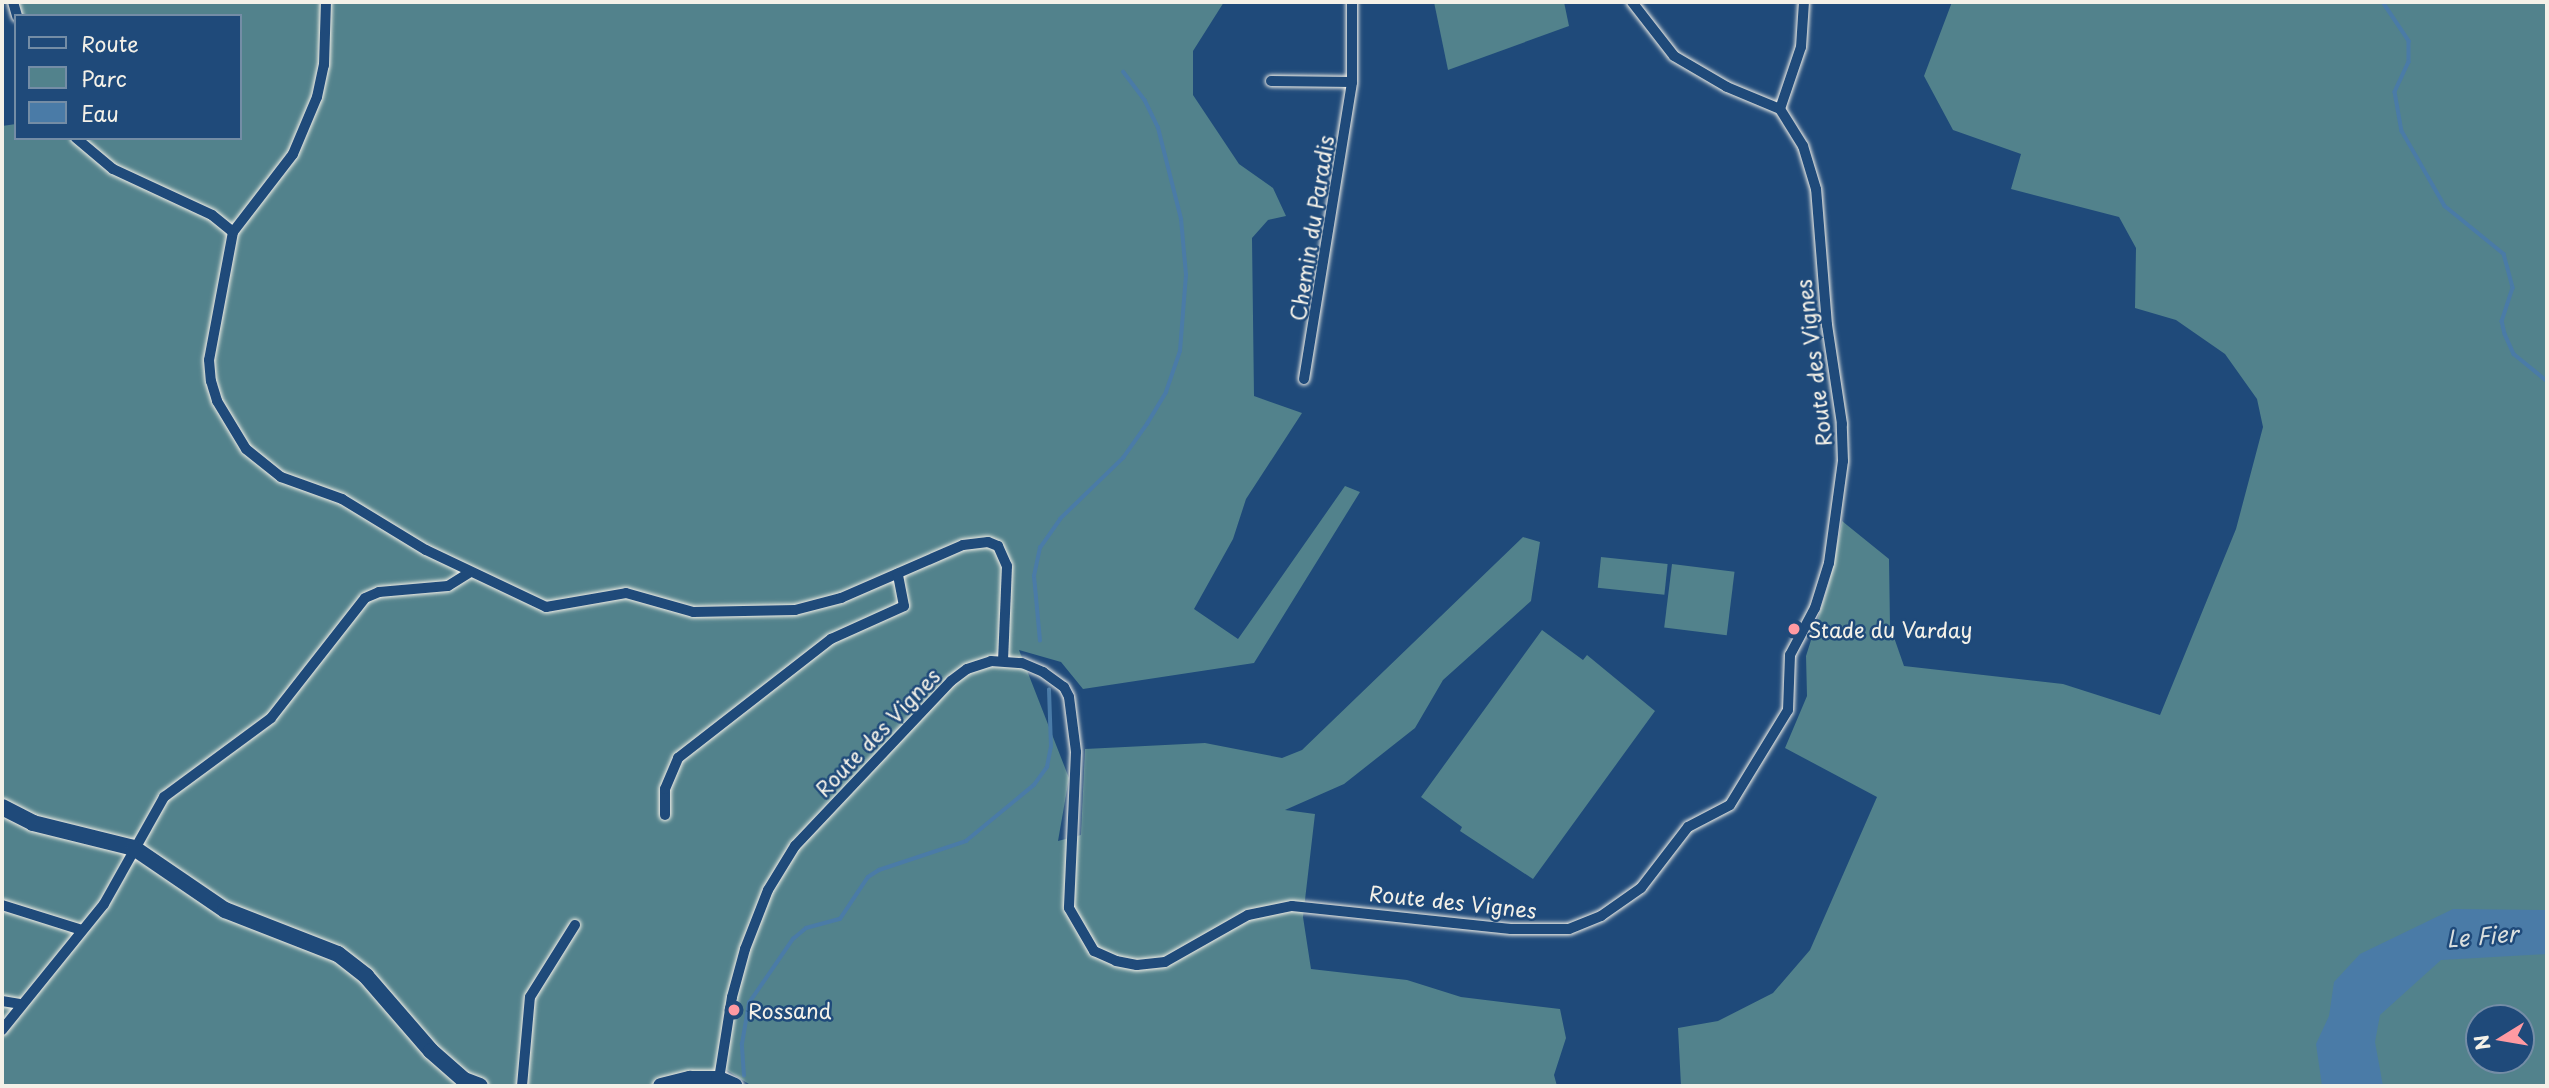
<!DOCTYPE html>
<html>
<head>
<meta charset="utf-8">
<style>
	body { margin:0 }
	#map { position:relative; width:2549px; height:1088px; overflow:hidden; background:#1f4a7a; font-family:"Playpen Sans",sans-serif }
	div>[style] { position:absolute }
	.green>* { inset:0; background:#52828c; transform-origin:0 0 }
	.water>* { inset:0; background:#4a7ba7 }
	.stream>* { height:3.5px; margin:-1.75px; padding:0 1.75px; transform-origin:1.75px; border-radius:1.75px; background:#4a7ba7 }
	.roads { filter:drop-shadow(0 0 2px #f4f1e8) drop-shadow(0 0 2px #f4f1e8) }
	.street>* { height:10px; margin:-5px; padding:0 5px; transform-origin:5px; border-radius:5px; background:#1f4a7a }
	.secondary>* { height:16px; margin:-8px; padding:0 8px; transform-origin:8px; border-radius:8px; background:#1f4a7a }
	.dots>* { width:19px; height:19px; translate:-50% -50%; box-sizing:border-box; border:4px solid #1f4a7a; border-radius:50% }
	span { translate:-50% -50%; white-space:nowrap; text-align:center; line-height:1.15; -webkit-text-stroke:5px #1f4a7a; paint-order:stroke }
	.street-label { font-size:21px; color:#f4f1e8 }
	.poi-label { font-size:21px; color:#f4f1e8 }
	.left { translate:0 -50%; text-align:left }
	.water-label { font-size:23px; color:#dadfde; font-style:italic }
	.frame { position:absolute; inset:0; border:4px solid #f4f1e8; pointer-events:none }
	.legend { position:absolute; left:14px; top:14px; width:228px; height:126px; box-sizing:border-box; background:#1f4a7a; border:2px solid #748da6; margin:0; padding:9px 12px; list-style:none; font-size:21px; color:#f4f1e8 }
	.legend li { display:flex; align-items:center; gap:14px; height:35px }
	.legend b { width:35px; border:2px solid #748da6 }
	.north { position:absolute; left:2465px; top:1004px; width:70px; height:70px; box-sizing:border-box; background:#1f4a7a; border:2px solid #748da6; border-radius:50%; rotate:259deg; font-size:19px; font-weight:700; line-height:28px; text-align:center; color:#f4f1e8 }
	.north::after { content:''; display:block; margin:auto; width:24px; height:32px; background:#ff9aa2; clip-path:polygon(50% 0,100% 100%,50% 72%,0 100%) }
</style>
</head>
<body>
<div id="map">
	<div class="green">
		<i style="clip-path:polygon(18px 2px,1224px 2px,1193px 51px,1193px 95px,1239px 164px,1273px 188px,1286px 216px,1268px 220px,1252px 238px,1254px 396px,1302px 413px,1246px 499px,1233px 539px,1194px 609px,1238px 639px,1345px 486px,1360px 492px,1254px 663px,1083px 689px,1061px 662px,1019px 650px,1069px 778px,1058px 841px,1081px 835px,1085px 749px,1205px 743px,1282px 758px,1302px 750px,1523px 537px,1540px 542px,1531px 601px,1443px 680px,1415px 728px,1344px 784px,1285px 810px,1315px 814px,1303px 917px,1311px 969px,1407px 980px,1461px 997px,1560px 1009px,1566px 1038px,1554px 1075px,1557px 1086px,752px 1086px,725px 1069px,725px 1086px,2px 1086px,2px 126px,16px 124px,16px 138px,240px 138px,240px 16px,23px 16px)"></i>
		<i style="clip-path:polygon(1434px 2px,1564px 2px,1569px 26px,1448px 70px)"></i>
		<i style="clip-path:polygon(evenodd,1952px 2px,2547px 2px,2547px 1086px,1681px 1086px,1678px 1028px,1718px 1021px,1773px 993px,1810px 950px,1877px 797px,1785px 748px,1807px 696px,1806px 656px,1829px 583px,1842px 521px,1889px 559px,1890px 626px,1904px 666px,2063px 684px,2160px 715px,2236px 529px,2263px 427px,2257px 399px,2225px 354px,2176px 320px,2135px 308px,2136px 248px,2119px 217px,2011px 189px,2021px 154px,1953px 130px,1924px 76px,1952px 2px,2479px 1018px,2521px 1018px,2521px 1060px,2479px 1060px,2479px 1018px)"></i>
		<i style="left:1601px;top:557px;width:67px;height:31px;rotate:6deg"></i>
		<i style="left:1672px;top:564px;width:63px;height:64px;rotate:7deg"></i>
		<i style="clip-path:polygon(1542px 630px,1583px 660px,1587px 655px,1655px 711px,1533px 879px,1460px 831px,1462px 827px,1421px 797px)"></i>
	</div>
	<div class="water">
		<i style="clip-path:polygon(2453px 909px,2547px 910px,2547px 954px,2441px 960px,2380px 1015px,2375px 1042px,2383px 1086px,2322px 1086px,2316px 1044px,2329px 1016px,2334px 982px,2360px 954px)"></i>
	</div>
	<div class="stream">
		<i style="left:2383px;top:2px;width:47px;rotate:56.3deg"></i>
		<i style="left:2409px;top:41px;width:21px;rotate:90deg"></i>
		<i style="left:2409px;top:62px;width:33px;rotate:115deg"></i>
		<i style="left:2395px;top:92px;width:40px;rotate:80deg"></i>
		<i style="left:2402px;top:131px;width:86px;rotate:60.2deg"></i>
		<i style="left:2445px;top:206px;width:76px;rotate:39.1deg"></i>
		<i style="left:2504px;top:254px;width:35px;rotate:75deg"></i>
		<i style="left:2513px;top:288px;width:35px;rotate:108deg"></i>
		<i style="left:2502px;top:321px;width:13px;rotate:77deg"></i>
		<i style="left:2505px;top:334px;width:22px;rotate:66deg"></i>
		<i style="left:2514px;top:354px;width:43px;rotate:39.3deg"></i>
		<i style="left:1040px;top:641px;width:65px;rotate:-95.3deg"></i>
		<i style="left:1034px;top:576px;width:29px;rotate:-78deg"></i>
		<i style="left:1040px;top:548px;width:35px;rotate:-55deg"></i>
		<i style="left:1060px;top:519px;width:88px;rotate:-44.1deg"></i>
		<i style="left:1123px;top:458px;width:42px;rotate:-54.8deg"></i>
		<i style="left:1147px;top:424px;width:37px;rotate:-59deg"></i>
		<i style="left:1166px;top:392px;width:43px;rotate:-71.1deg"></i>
		<i style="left:1180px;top:351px;width:76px;rotate:-85.5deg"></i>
		<i style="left:1186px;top:275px;width:56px;rotate:-95.1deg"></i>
		<i style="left:1181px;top:219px;width:94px;rotate:-104.2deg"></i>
		<i style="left:1158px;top:128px;width:30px;rotate:-116deg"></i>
		<i style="left:1145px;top:101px;width:36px;rotate:-127deg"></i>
		<i style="left:744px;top:1076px;width:32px;rotate:-94deg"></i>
		<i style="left:742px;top:1044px;width:42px;rotate:-80.3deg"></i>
		<i style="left:749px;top:1003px;width:78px;rotate:-55.5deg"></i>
		<i style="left:793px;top:939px;width:17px;rotate:-40deg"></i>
		<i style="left:806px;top:928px;width:35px;rotate:-15deg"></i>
		<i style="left:840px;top:919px;width:50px;rotate:-56.3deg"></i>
		<i style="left:868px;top:877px;width:13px;rotate:-32deg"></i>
		<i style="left:879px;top:870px;width:92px;rotate:-18.4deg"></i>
		<i style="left:966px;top:841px;width:88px;rotate:-39.5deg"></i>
		<i style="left:1034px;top:785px;width:22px;rotate:-54deg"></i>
		<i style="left:1047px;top:767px;width:20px;rotate:-79deg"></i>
		<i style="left:1051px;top:747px;width:57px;rotate:-92deg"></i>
	</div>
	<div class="roads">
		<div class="street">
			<i style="left:13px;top:2px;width:15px;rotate:74deg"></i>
			<i style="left:1632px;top:2px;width:68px;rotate:52.1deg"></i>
			<i style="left:1674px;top:56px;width:61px;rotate:30.3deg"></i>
			<i style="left:1727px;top:87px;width:57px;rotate:22.5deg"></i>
			<i style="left:1271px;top:81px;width:81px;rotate:0.7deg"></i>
			<i style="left:1780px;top:109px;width:65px;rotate:-71.3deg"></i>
			<i style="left:1801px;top:47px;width:45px;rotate:-86.2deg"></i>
			<i style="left:76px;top:138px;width:48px;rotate:40deg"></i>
			<i style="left:113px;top:169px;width:109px;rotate:24.9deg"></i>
			<i style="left:212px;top:215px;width:27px;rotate:39deg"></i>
			<i style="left:233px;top:232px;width:130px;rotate:100.6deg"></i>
			<i style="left:209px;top:360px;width:21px;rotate:85deg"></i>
			<i style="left:211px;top:381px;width:21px;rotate:73deg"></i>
			<i style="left:217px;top:401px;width:56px;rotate:58.9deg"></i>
			<i style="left:246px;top:449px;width:45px;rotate:38.7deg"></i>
			<i style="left:281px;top:477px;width:65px;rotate:19.8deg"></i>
			<i style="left:342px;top:499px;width:98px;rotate:31.3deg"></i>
			<i style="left:426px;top:550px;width:133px;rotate:25.4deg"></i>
			<i style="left:546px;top:607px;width:81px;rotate:-9.9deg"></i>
			<i style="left:626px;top:593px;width:70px;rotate:15.8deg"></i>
			<i style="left:693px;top:612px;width:102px;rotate:-1.1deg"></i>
			<i style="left:795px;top:610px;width:48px;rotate:-14.6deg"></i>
			<i style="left:841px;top:598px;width:133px;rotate:-23.5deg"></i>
			<i style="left:963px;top:545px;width:25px;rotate:-7deg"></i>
			<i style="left:988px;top:542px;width:11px;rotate:22deg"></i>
			<i style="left:998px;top:546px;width:22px;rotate:66deg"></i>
			<i style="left:1007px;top:566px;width:95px;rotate:92.4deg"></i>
			<i style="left:233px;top:232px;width:98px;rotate:-52.4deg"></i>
			<i style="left:293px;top:154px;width:62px;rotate:-67.2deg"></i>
			<i style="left:317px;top:97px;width:33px;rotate:-78deg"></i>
			<i style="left:324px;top:65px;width:63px;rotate:-88.2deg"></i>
			<i style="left:1304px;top:379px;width:301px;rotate:-80.8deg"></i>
			<i style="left:1352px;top:82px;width:80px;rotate:-90deg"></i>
			<i style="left:665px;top:815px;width:26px;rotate:-90deg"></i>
			<i style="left:665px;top:789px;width:34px;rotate:-67deg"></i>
			<i style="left:678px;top:758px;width:194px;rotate:-37.9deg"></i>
			<i style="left:831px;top:639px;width:80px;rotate:-24.3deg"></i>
			<i style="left:904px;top:606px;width:33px;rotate:-101deg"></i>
			<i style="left:2px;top:905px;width:84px;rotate:17.4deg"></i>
			<i style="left:2px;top:1001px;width:18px;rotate:9deg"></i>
			<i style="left:2px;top:1030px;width:162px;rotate:-51deg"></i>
			<i style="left:104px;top:904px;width:123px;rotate:-60.7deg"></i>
			<i style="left:164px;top:797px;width:133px;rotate:-36.4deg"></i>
			<i style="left:271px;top:718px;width:152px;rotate:-51.9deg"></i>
			<i style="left:365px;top:598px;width:15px;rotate:-23deg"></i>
			<i style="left:379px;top:592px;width:69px;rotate:-5deg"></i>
			<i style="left:448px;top:586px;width:25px;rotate:-32deg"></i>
			<i style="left:719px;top:1079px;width:83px;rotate:-81deg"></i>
			<i style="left:732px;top:997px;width:50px;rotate:-74.8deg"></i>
			<i style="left:745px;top:949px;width:63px;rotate:-68.7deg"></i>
			<i style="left:768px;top:890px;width:52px;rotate:-58.5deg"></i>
			<i style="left:795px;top:846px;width:227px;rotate:-46.6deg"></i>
			<i style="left:951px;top:681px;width:20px;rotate:-37deg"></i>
			<i style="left:967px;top:669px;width:25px;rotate:-18deg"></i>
			<i style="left:991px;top:661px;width:31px;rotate:4deg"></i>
			<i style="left:1022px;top:663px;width:23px;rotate:23deg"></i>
			<i style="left:1043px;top:672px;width:26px;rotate:36deg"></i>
			<i style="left:1064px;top:687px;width:11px;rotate:63deg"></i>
			<i style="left:1069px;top:697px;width:55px;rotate:82.7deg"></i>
			<i style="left:1076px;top:752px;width:156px;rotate:92.6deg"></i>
			<i style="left:1069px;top:908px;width:50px;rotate:59.8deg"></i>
			<i style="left:1094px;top:951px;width:24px;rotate:24deg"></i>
			<i style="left:1116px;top:961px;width:21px;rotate:11deg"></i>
			<i style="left:1137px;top:965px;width:28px;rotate:-6deg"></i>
			<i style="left:1165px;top:962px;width:95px;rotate:-29.5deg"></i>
			<i style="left:1248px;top:915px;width:45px;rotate:-11.6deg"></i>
			<i style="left:1292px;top:906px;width:220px;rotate:6deg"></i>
			<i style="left:1511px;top:929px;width:58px"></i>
			<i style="left:1569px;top:929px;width:35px;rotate:-22deg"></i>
			<i style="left:1601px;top:916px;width:49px;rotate:-35deg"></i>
			<i style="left:1641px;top:888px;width:77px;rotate:-52.4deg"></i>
			<i style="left:1688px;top:827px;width:47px;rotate:-27.6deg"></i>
			<i style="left:1730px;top:805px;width:111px;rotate:-58.6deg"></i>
			<i style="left:1788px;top:710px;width:55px;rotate:-87.9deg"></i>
			<i style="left:1790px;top:655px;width:53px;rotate:-62deg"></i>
			<i style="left:1815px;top:608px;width:47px;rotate:-72.7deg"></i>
			<i style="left:1829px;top:563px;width:103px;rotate:-82.2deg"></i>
			<i style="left:1843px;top:461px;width:37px;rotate:-92deg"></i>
			<i style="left:1842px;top:424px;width:100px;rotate:-98.6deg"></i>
			<i style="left:1827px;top:325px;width:136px;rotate:-94.6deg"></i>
			<i style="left:1816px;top:189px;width:45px;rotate:-106.8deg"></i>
			<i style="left:1803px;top:146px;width:44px;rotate:-121.9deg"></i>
			<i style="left:522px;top:1086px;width:89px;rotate:-84.9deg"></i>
			<i style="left:530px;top:997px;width:85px;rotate:-58deg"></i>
		</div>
		<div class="secondary">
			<i style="left:2px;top:807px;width:35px;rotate:27deg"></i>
			<i style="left:33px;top:823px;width:104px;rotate:13.9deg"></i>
			<i style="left:134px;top:848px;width:110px;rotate:34.3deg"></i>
			<i style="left:225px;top:910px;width:121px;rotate:21.3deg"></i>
			<i style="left:338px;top:954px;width:36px;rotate:38deg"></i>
			<i style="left:366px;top:976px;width:99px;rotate:49.1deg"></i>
			<i style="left:431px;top:1051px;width:44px;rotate:41.3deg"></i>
			<i style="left:464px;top:1080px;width:17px;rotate:21deg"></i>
			<i style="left:661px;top:1086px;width:30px;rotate:-14deg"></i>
			<i style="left:690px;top:1079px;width:29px"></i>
			<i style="left:719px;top:1079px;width:17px;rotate:24deg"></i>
		</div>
	</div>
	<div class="dots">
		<i style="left:1794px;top:629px;background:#ff9aa2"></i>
		<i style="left:734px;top:1010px;background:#ff9aa2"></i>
	</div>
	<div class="street-label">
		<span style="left:1311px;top:228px;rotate:-81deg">Chemin du Paradis</span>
		<span style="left:1813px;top:363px;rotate:-97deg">Route des Vignes</span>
		<span style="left:877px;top:732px;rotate:-46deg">Route des Vignes</span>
		<span style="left:1453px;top:901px;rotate:6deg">Route des Vignes</span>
	</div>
	<div class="poi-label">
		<span class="left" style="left:1808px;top:629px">Stade du Varday</span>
		<span class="left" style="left:748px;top:1010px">Rossand</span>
	</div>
	<div class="water-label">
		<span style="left:2482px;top:936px;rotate:-5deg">Le Fier</span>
	</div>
	<div class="frame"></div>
	<ul class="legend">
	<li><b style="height:9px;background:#1f4a7a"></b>Route</li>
	<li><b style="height:19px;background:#52828c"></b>Parc</li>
	<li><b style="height:19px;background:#4a7ba7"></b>Eau</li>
	</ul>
	<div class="north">N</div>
</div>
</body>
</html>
